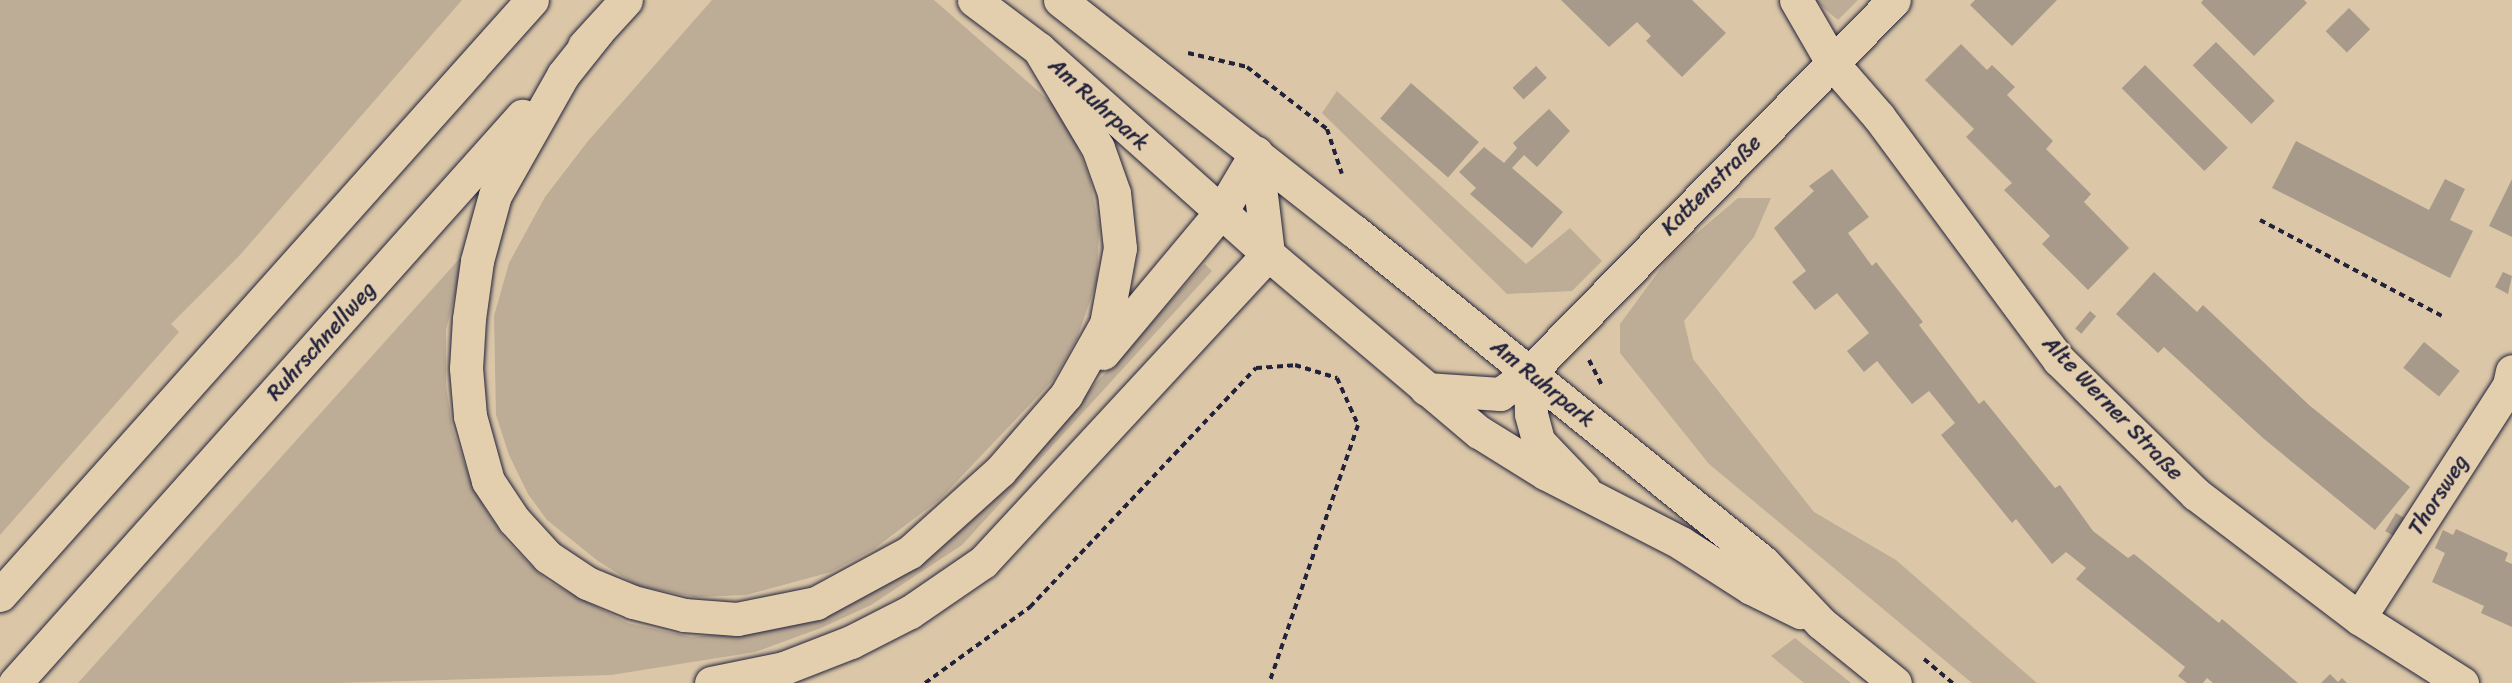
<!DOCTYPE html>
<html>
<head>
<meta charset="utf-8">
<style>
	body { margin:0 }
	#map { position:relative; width:2512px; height:683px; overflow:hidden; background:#dbc7a8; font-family:Sriracha,sans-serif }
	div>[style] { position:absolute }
	.green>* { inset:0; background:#bdac96 }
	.building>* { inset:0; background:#a79a8a; transform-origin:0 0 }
	.path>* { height:4px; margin-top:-2px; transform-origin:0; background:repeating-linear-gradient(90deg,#22223b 0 6px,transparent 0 10.5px) }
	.roads { filter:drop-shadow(0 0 2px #22223b) drop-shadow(0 0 2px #22223b) }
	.street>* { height:33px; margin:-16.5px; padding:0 16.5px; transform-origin:16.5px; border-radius:16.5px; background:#e3cead }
	.secondary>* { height:33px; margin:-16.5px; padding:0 16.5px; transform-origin:16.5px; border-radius:16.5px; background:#e3cead }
	.highway>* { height:33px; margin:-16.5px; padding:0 16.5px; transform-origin:16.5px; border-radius:16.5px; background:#e3cead }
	span { translate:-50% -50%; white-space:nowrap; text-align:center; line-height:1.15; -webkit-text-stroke:4.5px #e3cead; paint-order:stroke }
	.street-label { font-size:22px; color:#22223b }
</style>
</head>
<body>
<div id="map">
	<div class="green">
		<i style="clip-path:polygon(0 0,462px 0,240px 255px,171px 324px,179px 332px,0 535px)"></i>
		<i style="clip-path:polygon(712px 0,934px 0,1053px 104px,1073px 135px,1090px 180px,1099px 227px,1097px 281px,1077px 338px,1054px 379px,940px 499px,874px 549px,831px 572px,746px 595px,695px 597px,638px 586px,598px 561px,547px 520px,528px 494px,509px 455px,496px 415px,494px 316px,509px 263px,545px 197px,588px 141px)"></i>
		<i style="clip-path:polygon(1814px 0,1858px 0,1838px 20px)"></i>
		<i style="clip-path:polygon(1337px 91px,1526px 264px,1570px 228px,1602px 261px,1572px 291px,1507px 294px,1322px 113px)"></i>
		<i style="clip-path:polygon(1738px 198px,1771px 198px,1754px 237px,1684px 321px,1693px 359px,1814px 512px,1896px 560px,2037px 683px,1972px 683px,1709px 464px,1620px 353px,1620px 324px,1670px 256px)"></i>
		<i style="clip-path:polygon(461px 257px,464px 257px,446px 330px,446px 385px,452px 427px,469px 477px,485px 509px,507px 542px,547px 581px,628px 623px,691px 637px,738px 633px,897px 577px,940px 549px,975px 516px,1195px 274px,1205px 264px,1212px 271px,962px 545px,871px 605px,821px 628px,755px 652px,611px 675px,337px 683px,78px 683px)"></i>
		<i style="clip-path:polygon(1795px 638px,1851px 683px,1804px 683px,1771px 656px)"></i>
	</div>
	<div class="building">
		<i style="clip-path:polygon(1561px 0,1692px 0,1726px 33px,1682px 77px,1646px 41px,1651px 36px,1637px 22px,1609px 47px)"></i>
		<i style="clip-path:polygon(1975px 0,2057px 0,2012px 46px,1970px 5px)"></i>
		<i style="clip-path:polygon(2203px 0,2304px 0,2307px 3px,2254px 56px,2201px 3px)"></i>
		<i style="left:2349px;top:8px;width:30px;height:33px;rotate:45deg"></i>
		<i style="left:2216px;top:42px;width:83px;height:33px;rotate:45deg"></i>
		<i style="clip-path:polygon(1961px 44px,1987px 70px,1992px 65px,2015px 87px,2007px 95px,2053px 141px,2046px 149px,2091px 194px,2084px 202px,2129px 248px,2088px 290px,2042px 244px,2050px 236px,2004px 190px,2012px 183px,1966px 137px,1974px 129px,1925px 80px)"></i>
		<i style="left:2145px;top:65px;width:117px;height:33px;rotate:45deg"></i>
		<i style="left:1536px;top:66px;width:16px;height:32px;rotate:47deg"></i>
		<i style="left:1411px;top:83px;width:90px;height:47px;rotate:41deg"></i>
		<i style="clip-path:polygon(1549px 109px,1570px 131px,1537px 167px,1524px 155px,1512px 168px,1563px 212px,1532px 248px,1470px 194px,1476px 188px,1459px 172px,1484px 147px,1504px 163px,1517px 148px,1513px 143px)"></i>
		<i style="clip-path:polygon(2296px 141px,2429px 210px,2445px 179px,2465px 189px,2450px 220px,2473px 231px,2450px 278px,2272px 188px)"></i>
		<i style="clip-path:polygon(1832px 169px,1869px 217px,1848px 233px,1872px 266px,1876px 262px,1923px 322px,1919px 325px,1979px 404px,1984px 400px,2055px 488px,2060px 485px,2093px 531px,2128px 558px,2134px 554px,2219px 623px,2222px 619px,2298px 683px,2213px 683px,2207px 678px,2203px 683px,2187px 683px,2178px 676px,2185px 667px,2076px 579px,2086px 568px,2066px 552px,2052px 564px,2016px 519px,2012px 523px,1941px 435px,1955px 423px,1929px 391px,1912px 404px,1877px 361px,1864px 372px,1847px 351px,1869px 333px,1837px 293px,1815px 310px,1792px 282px,1806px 271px,1774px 228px,1814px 191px,1809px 186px)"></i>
		<i style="clip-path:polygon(2512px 179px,2512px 237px,2489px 226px)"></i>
		<i style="clip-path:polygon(2154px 272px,2197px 312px,2203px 305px,2309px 405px,2410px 487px,2375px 530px,2263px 438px,2164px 347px,2158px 353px,2116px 314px)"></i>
		<i style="clip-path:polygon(2503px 272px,2512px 276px,2508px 294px,2495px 287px)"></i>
		<i style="left:2090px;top:311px;width:8px;height:23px;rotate:40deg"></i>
		<i style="left:2424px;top:342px;width:46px;height:33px;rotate:39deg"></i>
		<i style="left:2396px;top:513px;width:12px;height:21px;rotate:31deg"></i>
		<i style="clip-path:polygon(2456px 529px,2508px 553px,2505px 561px,2512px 564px,2512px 627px,2481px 613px,2484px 606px,2432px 582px,2445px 553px,2435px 548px,2443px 530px,2453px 535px)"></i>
		<i style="clip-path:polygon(2330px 674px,2338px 682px,2342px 678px,2347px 683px,2321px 683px)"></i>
	</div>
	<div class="path">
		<i style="left:1188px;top:53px;width:61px;rotate:13.3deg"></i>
		<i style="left:1247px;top:67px;width:101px;rotate:37.8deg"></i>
		<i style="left:1327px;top:129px;width:47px;rotate:71.6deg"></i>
		<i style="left:2260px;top:220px;width:208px;rotate:27.8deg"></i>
		<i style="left:1589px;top:360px;width:28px;rotate:63deg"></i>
		<i style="left:1924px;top:659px;width:38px;rotate:40deg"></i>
		<i style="left:925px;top:683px;width:130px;rotate:-35.9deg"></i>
		<i style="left:1030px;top:607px;width:329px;rotate:-46.6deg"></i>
		<i style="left:1256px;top:368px;width:39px;rotate:-4deg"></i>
		<i style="left:1295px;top:365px;width:44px;rotate:17.2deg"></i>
		<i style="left:1337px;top:378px;width:51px;rotate:65.9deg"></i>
		<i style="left:1358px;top:425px;width:273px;rotate:109deg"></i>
	</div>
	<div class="roads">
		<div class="street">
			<i style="left:1796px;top:0;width:74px;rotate:60deg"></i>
			<i style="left:1833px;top:64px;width:70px;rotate:49deg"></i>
			<i style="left:1879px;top:117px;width:302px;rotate:53.5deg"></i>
			<i style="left:2059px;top:360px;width:192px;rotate:44.4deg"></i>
			<i style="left:2196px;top:494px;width:205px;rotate:37.3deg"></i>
			<i style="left:2359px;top:618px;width:122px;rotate:32.3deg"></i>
			<i style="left:1530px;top:372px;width:42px;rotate:88.6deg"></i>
			<i style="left:1531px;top:414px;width:28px;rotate:75deg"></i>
			<i style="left:1538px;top:441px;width:66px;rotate:46.2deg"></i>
			<i style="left:1426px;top:389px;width:74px;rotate:3.9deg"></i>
			<i style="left:1500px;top:394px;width:37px;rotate:-36deg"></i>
			<i style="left:1530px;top:372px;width:520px;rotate:-45.62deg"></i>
			<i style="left:2359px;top:618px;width:277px;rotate:-57.2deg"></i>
			<i style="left:2509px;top:385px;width:14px;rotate:-78deg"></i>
		</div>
		<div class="secondary">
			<i style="left:974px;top:0;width:81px;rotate:37deg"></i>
			<i style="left:1039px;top:49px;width:307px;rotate:41.8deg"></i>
			<i style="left:1268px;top:254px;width:276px;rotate:40.2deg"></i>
			<i style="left:1479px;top:432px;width:78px;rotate:31.8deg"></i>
			<i style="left:1545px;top:473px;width:153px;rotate:27.2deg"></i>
			<i style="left:1681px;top:543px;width:83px;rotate:32.7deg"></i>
			<i style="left:1751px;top:588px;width:55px;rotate:26.1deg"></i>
			<i style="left:1060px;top:0;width:374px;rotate:38.2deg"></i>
			<i style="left:1354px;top:231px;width:526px;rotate:38.98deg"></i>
			<i style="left:1763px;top:562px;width:84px;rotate:46.4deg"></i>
			<i style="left:1821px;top:623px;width:95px;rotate:39deg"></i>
			<i style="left:1256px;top:153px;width:102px;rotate:83.2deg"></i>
			<i style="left:1221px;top:212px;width:69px;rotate:-59.3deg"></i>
		</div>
		<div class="highway">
			<i style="left:598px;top:31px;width:56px;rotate:128.5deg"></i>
			<i style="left:563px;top:75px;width:138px;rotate:119.5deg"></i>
			<i style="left:495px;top:195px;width:68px;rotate:105.3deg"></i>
			<i style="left:477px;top:261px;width:59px;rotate:97.9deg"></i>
			<i style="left:469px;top:319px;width:49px;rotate:93.5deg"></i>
			<i style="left:466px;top:368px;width:48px;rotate:85.2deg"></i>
			<i style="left:470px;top:416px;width:67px;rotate:74.5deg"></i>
			<i style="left:488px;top:481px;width:47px;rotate:56.3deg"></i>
			<i style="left:514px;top:520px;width:50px;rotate:47.4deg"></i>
			<i style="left:548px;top:557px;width:47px;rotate:33.7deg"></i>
			<i style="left:587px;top:583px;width:50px;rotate:22.4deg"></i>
			<i style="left:633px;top:602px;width:53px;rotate:14.3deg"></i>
			<i style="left:684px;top:615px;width:53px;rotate:4.3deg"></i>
			<i style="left:737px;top:619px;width:81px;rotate:-11.4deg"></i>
			<i style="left:816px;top:603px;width:107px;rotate:-28.5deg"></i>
			<i style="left:910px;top:552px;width:121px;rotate:-42deg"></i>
			<i style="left:1000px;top:471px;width:101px;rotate:-49deg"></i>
			<i style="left:1066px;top:395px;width:81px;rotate:-60.6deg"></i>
			<i style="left:1106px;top:324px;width:77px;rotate:-79.6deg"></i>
			<i style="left:1120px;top:248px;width:55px;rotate:-96.2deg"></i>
			<i style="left:1114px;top:193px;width:48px;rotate:-109.6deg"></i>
			<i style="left:1098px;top:148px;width:115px;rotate:-120.8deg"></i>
			<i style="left:584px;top:46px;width:62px;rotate:-47.6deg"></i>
			<i style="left:1103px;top:353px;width:184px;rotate:-50.1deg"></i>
			<i style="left:0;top:595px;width:798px;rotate:-48.2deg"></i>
			<i style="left:15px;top:683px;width:761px;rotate:-48.2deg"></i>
			<i style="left:711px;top:683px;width:75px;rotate:-11.6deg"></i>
			<i style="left:784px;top:668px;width:72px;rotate:-21.2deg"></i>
			<i style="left:851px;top:642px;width:66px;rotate:-27deg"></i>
			<i style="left:910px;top:612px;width:88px;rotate:-34.4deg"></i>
			<i style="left:983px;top:562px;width:420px;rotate:-47.2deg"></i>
		</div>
	</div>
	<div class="street-label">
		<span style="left:1099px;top:104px;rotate:42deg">Am Ruhrpark</span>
		<span style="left:1711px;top:185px;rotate:-45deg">Kattenstraße</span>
		<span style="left:321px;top:341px;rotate:-48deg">Ruhrschnellweg</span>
		<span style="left:1543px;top:383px;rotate:39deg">Am Ruhrpark</span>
		<span style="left:2113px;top:408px;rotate:46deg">Alte Werner Straße</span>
		<span style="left:2438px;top:495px;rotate:-57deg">Thorsweg</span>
	</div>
</div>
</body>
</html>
